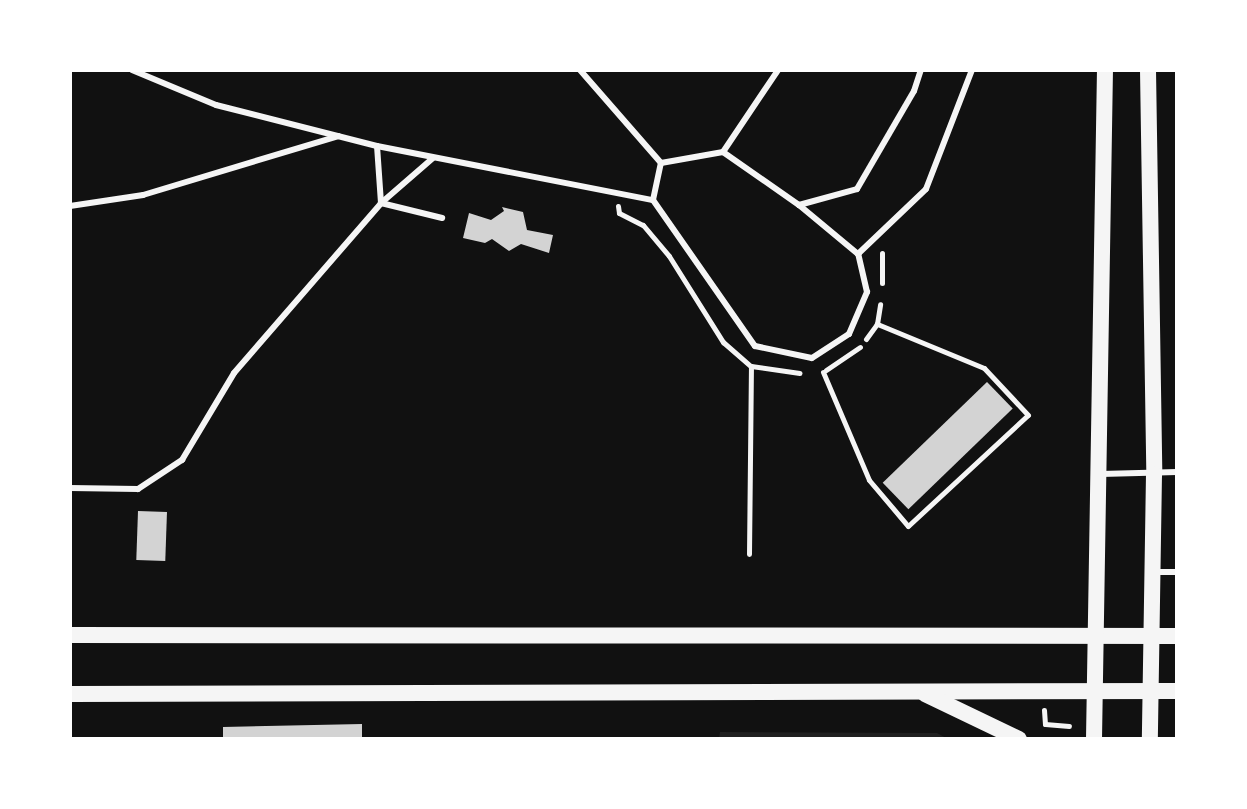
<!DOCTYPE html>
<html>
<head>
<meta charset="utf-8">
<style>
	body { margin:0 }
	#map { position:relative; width:1247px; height:809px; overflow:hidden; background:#111; font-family:"Fira Sans",sans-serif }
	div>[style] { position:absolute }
	.green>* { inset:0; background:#202020 }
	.building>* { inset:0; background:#d3d3d3; transform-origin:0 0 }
	.path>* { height:5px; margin:-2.5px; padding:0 2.5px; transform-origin:2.5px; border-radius:2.5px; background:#f5f5f5 }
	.service>* { height:6px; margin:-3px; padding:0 3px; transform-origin:3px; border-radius:3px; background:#f5f5f5 }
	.secondary>* { height:16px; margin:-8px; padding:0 8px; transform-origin:8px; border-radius:8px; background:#f5f5f5 }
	span { translate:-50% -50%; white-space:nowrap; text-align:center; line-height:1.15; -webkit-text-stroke:8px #fff; paint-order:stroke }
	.frame { position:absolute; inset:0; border:72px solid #fff; pointer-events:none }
</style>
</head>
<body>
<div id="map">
	<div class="green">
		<i style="clip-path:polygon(720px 732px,937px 733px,948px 739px,719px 739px)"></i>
	</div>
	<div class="building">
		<i style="clip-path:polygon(502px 207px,523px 212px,527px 230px,553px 235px,549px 253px,521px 244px,509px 251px,492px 239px,485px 243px,463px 238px,469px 213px,491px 220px,504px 211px)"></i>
		<i style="left:987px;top:382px;width:37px;height:145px;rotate:46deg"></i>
		<i style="left:138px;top:511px;width:29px;height:49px;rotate:2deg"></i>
		<i style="clip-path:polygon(362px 724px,362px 739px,223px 739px,223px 727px)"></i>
	</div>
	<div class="path">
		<i style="left:618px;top:206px;width:7px;rotate:82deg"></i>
		<i style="left:619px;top:213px;width:27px;rotate:27deg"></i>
		<i style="left:643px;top:225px;width:40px;rotate:50deg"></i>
		<i style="left:669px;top:256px;width:102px;rotate:57.9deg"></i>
		<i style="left:723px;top:342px;width:37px;rotate:41deg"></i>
		<i style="left:751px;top:366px;width:49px;rotate:8.1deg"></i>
		<i style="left:882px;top:253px;width:30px;rotate:90deg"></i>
		<i style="left:866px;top:339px;width:19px;rotate:-54deg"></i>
		<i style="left:877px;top:324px;width:20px;rotate:-81deg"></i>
		<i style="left:826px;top:370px;width:41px;rotate:-34.1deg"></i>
		<i style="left:823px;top:372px;width:117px;rotate:66.9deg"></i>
		<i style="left:869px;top:480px;width:60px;rotate:49.7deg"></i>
		<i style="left:908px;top:526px;width:163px;rotate:-42.8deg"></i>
		<i style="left:1028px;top:415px;width:64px;rotate:-133.1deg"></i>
		<i style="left:984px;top:368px;width:116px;rotate:-157.6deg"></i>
		<i style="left:749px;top:554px;width:188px;rotate:-89.4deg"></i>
		<i style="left:1044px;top:710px;width:14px;rotate:86deg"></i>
		<i style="left:1045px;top:724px;width:24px;rotate:5deg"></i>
	</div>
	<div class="service">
		<i style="left:132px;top:70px;width:91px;rotate:22.6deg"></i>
		<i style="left:216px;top:105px;width:166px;rotate:14.3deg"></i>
		<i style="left:377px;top:146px;width:281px;rotate:11.1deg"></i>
		<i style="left:653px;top:200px;width:178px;rotate:55.1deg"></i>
		<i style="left:755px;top:346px;width:58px;rotate:11.9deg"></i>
		<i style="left:812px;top:358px;width:44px;rotate:-33deg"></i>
		<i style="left:849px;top:334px;width:46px;rotate:-66.8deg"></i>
		<i style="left:867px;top:292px;width:39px;rotate:-103deg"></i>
		<i style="left:858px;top:254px;width:94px;rotate:-43.7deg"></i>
		<i style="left:926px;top:189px;width:128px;rotate:-68.9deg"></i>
		<i style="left:580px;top:70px;width:123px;rotate:48.9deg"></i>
		<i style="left:661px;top:163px;width:63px;rotate:-10.1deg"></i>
		<i style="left:723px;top:152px;width:99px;rotate:-56.1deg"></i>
		<i style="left:723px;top:152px;width:93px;rotate:34.9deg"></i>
		<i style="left:799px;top:205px;width:60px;rotate:-15.4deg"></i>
		<i style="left:857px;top:189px;width:113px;rotate:-59.8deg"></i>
		<i style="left:914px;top:91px;width:22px;rotate:-72deg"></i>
		<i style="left:433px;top:158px;width:69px;rotate:139.1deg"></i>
		<i style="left:381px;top:203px;width:63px;rotate:13.8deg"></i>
		<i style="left:653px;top:200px;width:38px;rotate:-78deg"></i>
		<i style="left:799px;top:205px;width:77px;rotate:39.7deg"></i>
		<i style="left:70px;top:206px;width:74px;rotate:-8.6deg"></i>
		<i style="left:143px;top:195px;width:204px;rotate:-16.8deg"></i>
		<i style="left:1101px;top:474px;width:76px;rotate:-1.5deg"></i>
		<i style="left:70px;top:488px;width:68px;rotate:0.8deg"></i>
		<i style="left:138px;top:489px;width:53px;rotate:-33.4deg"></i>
		<i style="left:182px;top:460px;width:101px;rotate:-59.1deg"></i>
		<i style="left:234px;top:373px;width:225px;rotate:-49.1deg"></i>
		<i style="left:381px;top:203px;width:57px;rotate:-94deg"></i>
		<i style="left:1153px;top:572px;width:24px"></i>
	</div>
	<div class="secondary">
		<i style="left:1148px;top:70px;width:404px;rotate:89.1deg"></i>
		<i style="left:1154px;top:474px;width:265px;rotate:90.9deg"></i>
		<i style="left:70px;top:635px;width:1107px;rotate:0.05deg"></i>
		<i style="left:70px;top:694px;width:1107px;rotate:-0.16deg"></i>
		<i style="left:925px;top:694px;width:104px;rotate:25.6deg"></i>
		<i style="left:1094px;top:739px;width:669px;rotate:-89.06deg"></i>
	</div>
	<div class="frame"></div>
</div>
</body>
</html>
